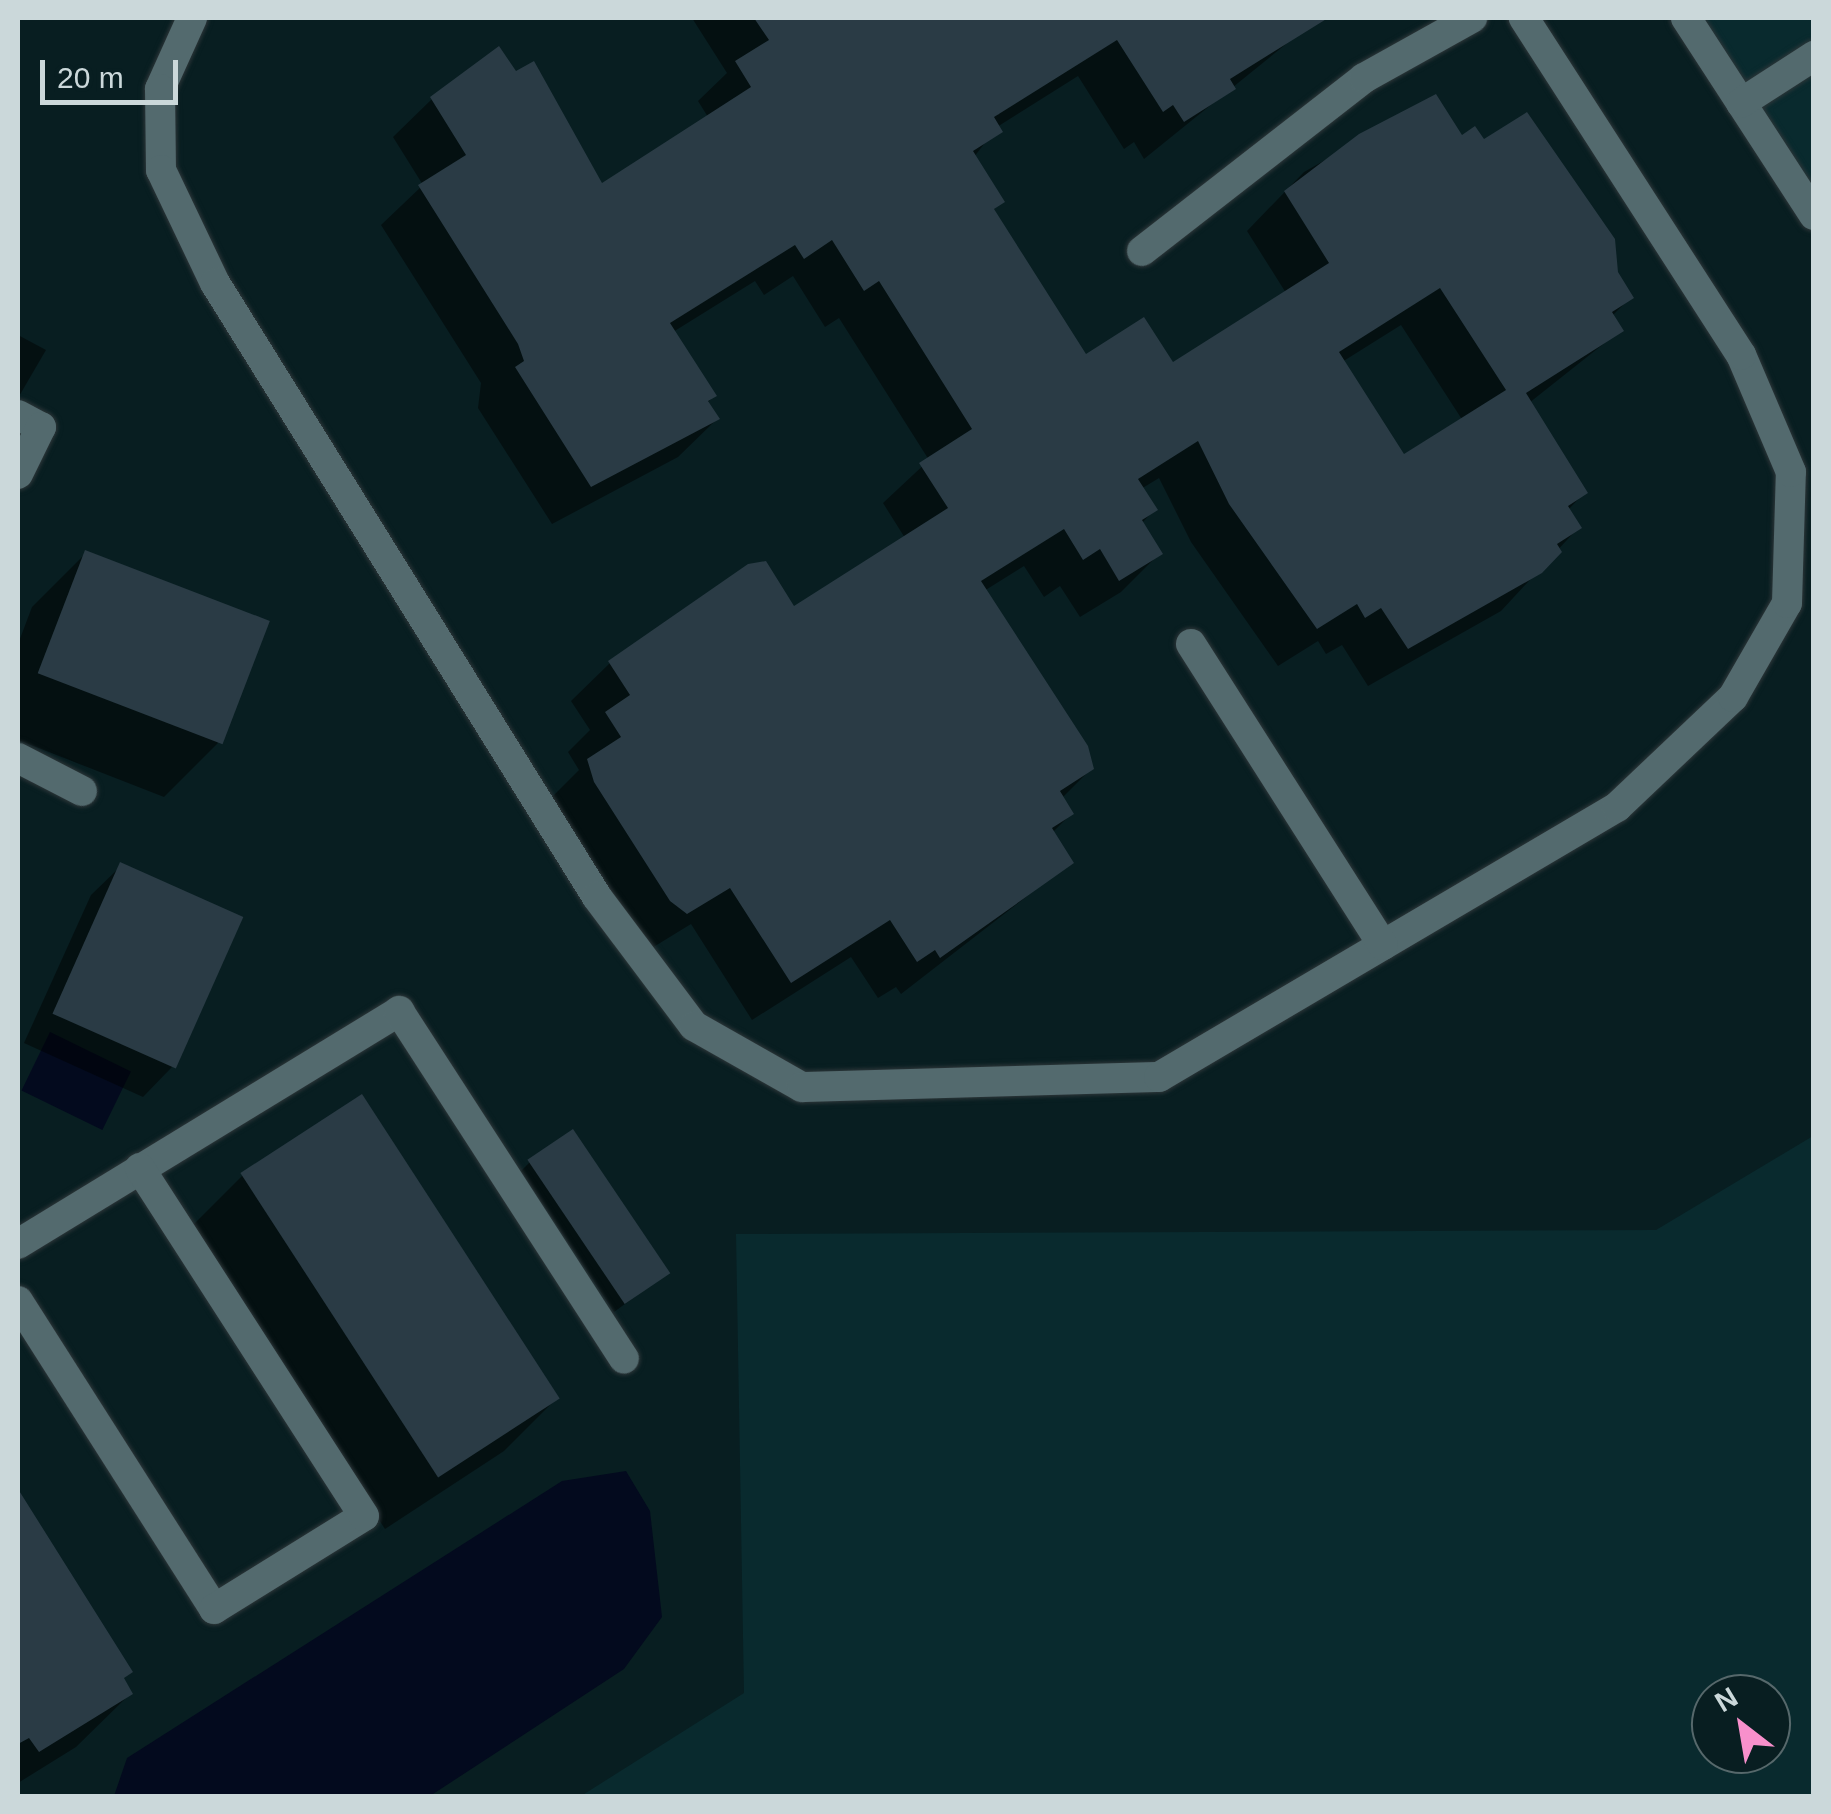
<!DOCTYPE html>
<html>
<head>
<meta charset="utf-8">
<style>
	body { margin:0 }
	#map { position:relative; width:1831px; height:1814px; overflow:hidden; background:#081e21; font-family:Helvetica,sans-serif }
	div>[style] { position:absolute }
	.built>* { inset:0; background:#092a2e }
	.water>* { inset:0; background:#030a1e; transform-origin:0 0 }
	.shadow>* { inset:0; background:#0007 }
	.building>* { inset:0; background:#2a3b45; transform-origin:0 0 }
	.roads { filter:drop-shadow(0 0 2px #2d3639) drop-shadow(0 0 2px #2d3639) }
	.minor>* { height:30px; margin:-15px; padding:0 15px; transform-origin:15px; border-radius:15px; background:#536a6e }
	span { translate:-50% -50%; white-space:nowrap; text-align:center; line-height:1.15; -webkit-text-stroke:8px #081e21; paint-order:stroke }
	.frame { position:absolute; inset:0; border:20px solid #cbd8da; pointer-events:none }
	.north { position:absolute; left:1691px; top:1674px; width:100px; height:100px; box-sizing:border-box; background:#081e21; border:2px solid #56686b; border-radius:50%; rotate:329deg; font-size:28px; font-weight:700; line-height:40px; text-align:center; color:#cbd8da }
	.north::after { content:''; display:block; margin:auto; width:35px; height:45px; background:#f890cc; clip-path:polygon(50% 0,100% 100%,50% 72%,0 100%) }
	.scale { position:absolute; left:40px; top:60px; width:138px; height:45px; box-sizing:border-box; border:5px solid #cbd8da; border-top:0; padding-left:12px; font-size:30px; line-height:35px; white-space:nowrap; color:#cbd8da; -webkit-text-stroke:8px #081e21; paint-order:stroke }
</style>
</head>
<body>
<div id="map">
	<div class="built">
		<i style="clip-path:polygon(1686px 18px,1813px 18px,1813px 215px)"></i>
		<i style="clip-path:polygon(evenodd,1813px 1136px,1813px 1796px,581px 1796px,744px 1693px,736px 1234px,1656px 1230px,1813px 1136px,1711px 1694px,1771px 1694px,1771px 1754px,1711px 1754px,1711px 1694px)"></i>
	</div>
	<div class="water">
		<i style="left:50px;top:1032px;width:90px;height:65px;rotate:26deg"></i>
		<i style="clip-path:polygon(626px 1471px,650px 1511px,662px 1617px,624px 1669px,430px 1796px,114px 1796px,127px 1758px,562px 1481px)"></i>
	</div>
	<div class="shadow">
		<i style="clip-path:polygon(evenodd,692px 18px,1284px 18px,1296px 36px,1144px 159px,1134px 142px,1124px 149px,1078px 76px,997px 127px,974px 157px,1002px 201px,992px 211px,1085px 357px,1173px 365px,1286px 293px,1247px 231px,1304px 172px,1435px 98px,1461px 139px,1615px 273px,1631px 297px,1612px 316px,1621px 330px,1529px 403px,1585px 492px,1568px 510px,1579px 527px,1501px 611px,1368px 686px,1342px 645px,1326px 654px,1318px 641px,1278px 666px,1191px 542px,1159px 478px,1141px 489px,1155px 509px,1141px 524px,1159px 554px,1121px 592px,1080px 617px,1060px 586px,1044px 597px,1024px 566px,984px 591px,1091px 769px,1062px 798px,1071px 814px,1052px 833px,1071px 862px,901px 994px,896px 987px,878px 998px,851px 957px,752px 1020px,691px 924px,647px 951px,550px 799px,579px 770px,568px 752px,590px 730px,571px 701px,610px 663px,794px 609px,905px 538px,883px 503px,929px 460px,839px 318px,825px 327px,793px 276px,764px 295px,755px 281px,673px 332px,714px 396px,707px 403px,717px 419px,678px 457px,552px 524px,478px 408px,481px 383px,381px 225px,423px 185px,393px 137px,432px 99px,601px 187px,708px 117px,698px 101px,727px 73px,692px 18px,1401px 325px,1463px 421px,1403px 458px,1342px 362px,1401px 325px)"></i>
		<i style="clip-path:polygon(18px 335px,46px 350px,18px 398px)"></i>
		<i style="clip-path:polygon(86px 553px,218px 743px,164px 797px,18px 740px,18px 644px,32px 607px)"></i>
		<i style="clip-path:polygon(121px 866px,172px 1067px,143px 1097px,24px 1043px,91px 895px)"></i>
		<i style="clip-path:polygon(530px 1162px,666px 1274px,614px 1312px,521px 1171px)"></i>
		<i style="clip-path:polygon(243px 1175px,557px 1398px,504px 1451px,385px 1529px,189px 1229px)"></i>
		<i style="clip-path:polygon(18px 1494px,130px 1671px,122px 1680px,130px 1694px,76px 1747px,18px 1783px)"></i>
	</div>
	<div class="building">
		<i style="clip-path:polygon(evenodd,754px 18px,1328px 18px,1230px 79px,1236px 89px,1184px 122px,1173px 105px,1163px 112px,1117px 40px,994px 117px,1003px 132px,973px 151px,1005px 202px,994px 209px,1086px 354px,1144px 317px,1173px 362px,1329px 263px,1284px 191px,1359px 134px,1436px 94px,1462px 135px,1475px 126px,1484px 139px,1527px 112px,1615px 239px,1618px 272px,1634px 298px,1612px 312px,1624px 331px,1526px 393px,1588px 493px,1568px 506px,1582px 528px,1557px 544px,1562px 552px,1542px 573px,1408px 649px,1381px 608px,1365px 618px,1357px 604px,1317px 629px,1229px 504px,1198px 441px,1138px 479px,1158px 510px,1142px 520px,1163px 554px,1119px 581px,1100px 549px,1083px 560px,1064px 529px,981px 581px,1088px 746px,1094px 769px,1060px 791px,1074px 814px,1052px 828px,1074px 863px,940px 958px,935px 950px,917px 962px,890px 920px,791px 983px,730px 888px,687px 914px,670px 901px,594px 782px,587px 759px,621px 737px,605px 712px,630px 695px,608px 661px,748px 564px,766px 561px,794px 606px,948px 508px,919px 463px,972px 429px,879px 281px,864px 291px,832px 240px,804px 259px,795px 245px,670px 323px,717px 396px,708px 401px,720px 419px,591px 487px,515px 367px,524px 361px,518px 344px,418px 185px,466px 155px,430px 97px,499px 46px,516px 71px,534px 61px,602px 183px,751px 87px,735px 61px,769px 40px,754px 18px,1440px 288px,1506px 390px,1404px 454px,1339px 352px,1440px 288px)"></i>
		<i style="left:85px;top:550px;width:198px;height:132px;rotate:21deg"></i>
		<i style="left:120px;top:862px;width:135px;height:166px;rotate:24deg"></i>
		<i style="left:362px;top:1094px;width:363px;height:145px;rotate:57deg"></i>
		<i style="left:573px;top:1129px;width:174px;height:55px;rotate:56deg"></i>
		<i style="clip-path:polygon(18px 1489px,133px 1672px,124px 1678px,133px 1694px,39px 1752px,29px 1738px,18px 1744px)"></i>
	</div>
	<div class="roads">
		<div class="minor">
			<i style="left:192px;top:18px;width:78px;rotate:114.3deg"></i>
			<i style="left:160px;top:89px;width:81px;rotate:89.3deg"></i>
			<i style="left:161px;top:170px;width:125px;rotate:64.5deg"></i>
			<i style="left:215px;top:283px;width:723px;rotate:58.11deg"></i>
			<i style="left:597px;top:897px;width:161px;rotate:53.1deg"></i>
			<i style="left:694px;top:1026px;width:124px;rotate:29.5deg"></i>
			<i style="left:802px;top:1087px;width:357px;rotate:-1.6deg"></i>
			<i style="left:1159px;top:1077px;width:532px;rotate:-30.52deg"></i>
			<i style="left:1617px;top:807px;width:160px;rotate:-43.5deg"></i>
			<i style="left:1733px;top:697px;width:108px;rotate:-60.1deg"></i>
			<i style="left:1787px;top:603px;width:131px;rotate:-88.3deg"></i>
			<i style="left:1791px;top:472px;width:127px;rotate:-113.1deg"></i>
			<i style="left:1741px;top:355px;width:401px;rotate:-122.8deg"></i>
			<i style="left:1686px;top:18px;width:235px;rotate:57deg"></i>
			<i style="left:1741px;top:103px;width:87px;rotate:-32.8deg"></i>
			<i style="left:1142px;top:251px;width:281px;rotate:-37.9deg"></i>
			<i style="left:1364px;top:78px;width:124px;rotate:-29.1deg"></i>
			<i style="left:18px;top:415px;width:26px;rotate:28deg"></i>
			<i style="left:41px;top:427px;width:52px;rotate:116.1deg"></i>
			<i style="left:1191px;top:644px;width:357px;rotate:57.5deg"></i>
			<i style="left:18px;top:758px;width:72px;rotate:27.3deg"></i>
			<i style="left:18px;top:1244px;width:447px;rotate:-31.4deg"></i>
			<i style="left:399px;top:1011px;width:414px;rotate:57.1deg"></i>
			<i style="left:18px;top:1301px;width:365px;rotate:57.5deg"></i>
			<i style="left:214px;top:1609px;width:176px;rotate:-31.8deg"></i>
			<i style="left:364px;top:1516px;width:414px;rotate:-122.8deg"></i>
		</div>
	</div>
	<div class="frame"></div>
	<div class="north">N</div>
	<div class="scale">20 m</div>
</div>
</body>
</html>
